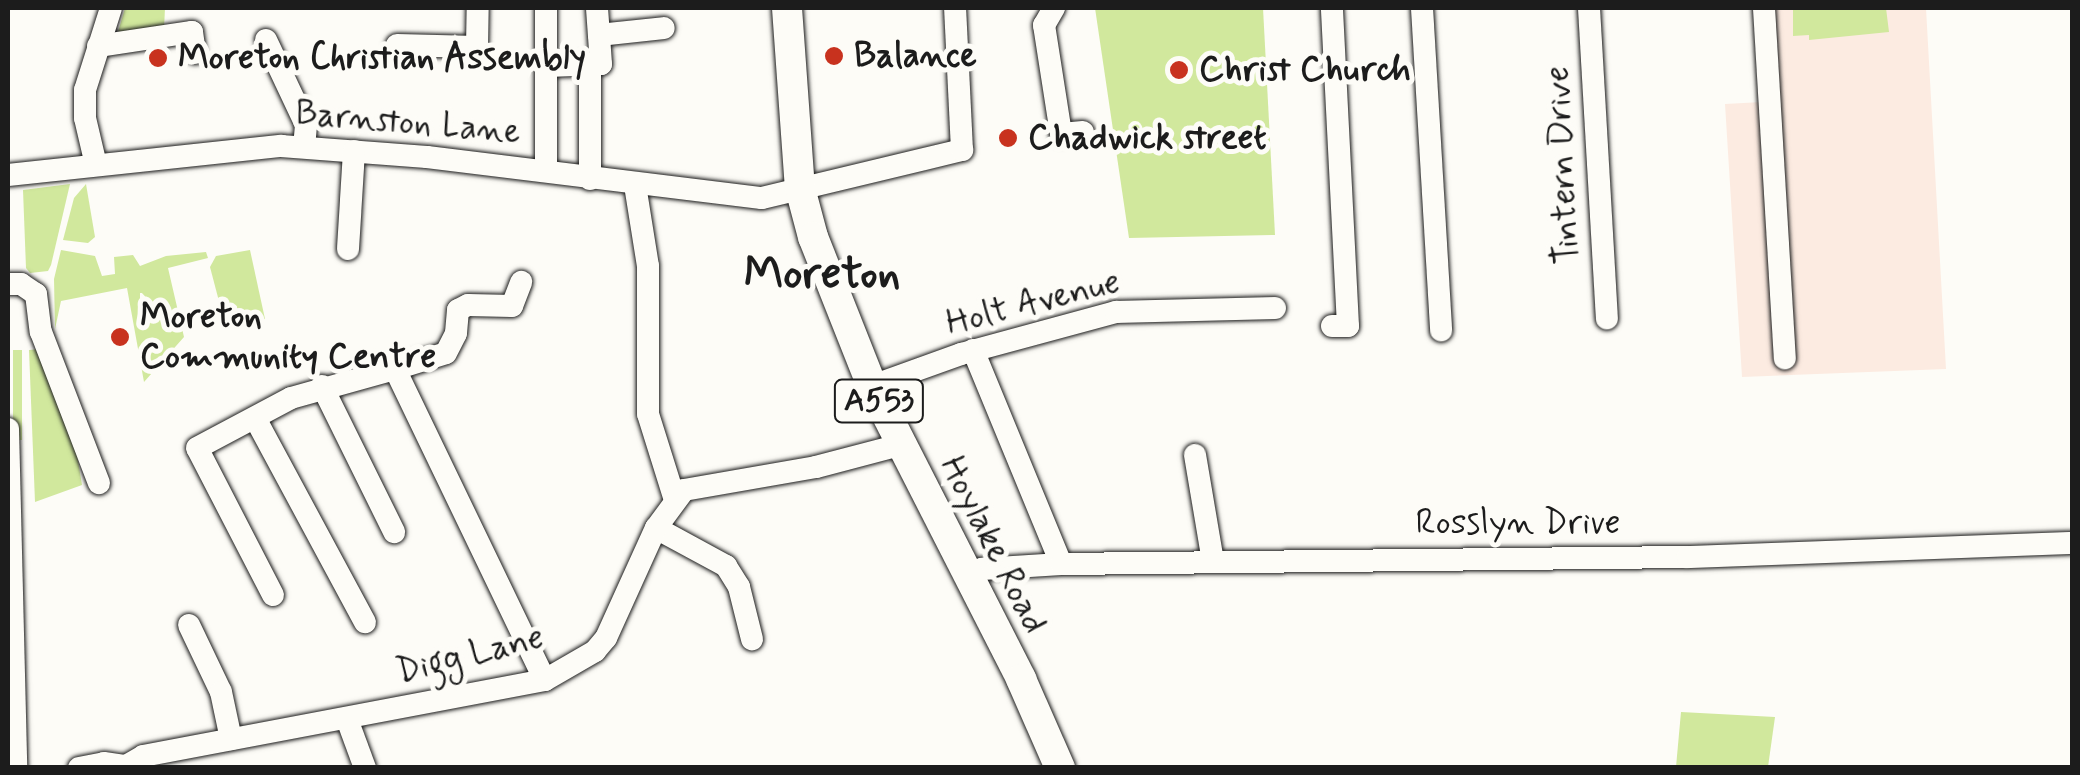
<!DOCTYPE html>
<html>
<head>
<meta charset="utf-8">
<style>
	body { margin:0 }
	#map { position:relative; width:2080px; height:775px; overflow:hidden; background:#fdfcf7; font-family:Mynerve,sans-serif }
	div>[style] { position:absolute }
	.built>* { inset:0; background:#fcebe1 }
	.green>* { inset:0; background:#d1e89d; transform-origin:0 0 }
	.roads { filter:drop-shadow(0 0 2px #1c1c1c) drop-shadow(0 0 2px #1c1c1c) }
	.minor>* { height:22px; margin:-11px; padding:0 11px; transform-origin:11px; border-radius:11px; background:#fdfcf7 }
	.major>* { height:30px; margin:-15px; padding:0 15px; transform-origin:15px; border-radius:15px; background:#fdfcf7 }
	.dots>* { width:28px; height:28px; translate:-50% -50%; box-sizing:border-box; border:5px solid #fdfcf7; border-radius:50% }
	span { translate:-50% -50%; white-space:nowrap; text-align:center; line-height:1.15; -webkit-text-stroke:10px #fdfcf7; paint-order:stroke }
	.shield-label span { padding:2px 8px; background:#fdfcf7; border:2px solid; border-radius:8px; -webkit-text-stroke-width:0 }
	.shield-label { font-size:32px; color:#1c1c1c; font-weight:700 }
	.poi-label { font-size:35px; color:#1c1c1c; font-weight:700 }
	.left { translate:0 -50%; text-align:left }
	.street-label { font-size:35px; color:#1c1c1c }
	.district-label { font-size:45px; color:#1c1c1c; font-weight:700 }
	.frame { position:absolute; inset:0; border:10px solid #1c1c1c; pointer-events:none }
</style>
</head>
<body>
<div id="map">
	<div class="built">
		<i style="clip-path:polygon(1760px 8px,1926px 8px,1946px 369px,1742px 377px,1725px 104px,1762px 102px)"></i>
	</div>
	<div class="green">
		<i style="clip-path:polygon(125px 8px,165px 8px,164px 29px,122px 37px,118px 32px)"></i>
		<i style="clip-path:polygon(1095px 8px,1263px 8px,1275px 235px,1129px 238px)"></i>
		<i style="clip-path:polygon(1793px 8px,1886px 8px,1889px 32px,1809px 40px,1809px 35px,1793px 36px)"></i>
		<i style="clip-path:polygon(70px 184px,51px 265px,48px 271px,30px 273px,26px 268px,23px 190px)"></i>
		<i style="clip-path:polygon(86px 184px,95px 237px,88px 243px,63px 240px,74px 198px)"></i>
		<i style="clip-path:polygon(61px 250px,95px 256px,102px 276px,115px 274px,114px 257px,133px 255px,140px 266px,166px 256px,206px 252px,208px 258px,168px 268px,184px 337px,144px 382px,127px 288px,61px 301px,55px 329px,54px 279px)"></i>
		<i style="clip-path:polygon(250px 250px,265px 319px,226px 328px,210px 267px,216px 256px)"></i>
		<i style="clip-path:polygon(40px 349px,74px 436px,82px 485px,35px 502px,29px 350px)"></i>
		<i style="left:13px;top:350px;width:9px;height:90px"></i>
		<i style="clip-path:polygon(1681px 712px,1775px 717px,1768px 767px,1676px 767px)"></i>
	</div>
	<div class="roads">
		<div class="minor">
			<i style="left:1054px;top:8px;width:20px;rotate:120deg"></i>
			<i style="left:1044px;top:25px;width:110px;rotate:81.1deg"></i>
			<i style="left:1061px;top:134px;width:22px;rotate:-5deg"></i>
			<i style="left:1422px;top:8px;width:323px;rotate:86.6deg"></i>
			<i style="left:1589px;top:8px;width:311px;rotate:86.7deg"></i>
			<i style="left:1764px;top:8px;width:351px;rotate:86.6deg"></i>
			<i style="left:599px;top:35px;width:65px;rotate:-6.1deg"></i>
			<i style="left:266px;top:40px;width:94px;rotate:64.8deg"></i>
			<i style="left:306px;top:125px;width:22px;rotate:95deg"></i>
			<i style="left:397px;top:45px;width:80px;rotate:1.4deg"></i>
			<i style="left:477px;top:47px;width:39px;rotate:-89deg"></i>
			<i style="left:98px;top:46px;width:95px;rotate:-8.5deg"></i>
			<i style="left:192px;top:32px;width:21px;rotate:82deg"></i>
			<i style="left:590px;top:64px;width:115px;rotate:90deg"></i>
			<i style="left:547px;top:66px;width:54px;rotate:-2.1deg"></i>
			<i style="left:601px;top:64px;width:56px;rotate:-94.1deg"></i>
			<i style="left:96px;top:165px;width:48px;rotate:-103.2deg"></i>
			<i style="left:85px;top:118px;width:28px;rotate:-90deg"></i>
			<i style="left:85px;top:90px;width:86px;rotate:-72.4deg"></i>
			<i style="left:546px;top:171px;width:163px;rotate:-90deg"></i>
			<i style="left:8px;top:175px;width:275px;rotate:-6.1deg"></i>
			<i style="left:281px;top:146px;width:146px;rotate:4.3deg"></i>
			<i style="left:427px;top:157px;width:337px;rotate:7deg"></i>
			<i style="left:762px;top:198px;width:206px;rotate:-13.5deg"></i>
			<i style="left:962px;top:150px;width:142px;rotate:-92.8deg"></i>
			<i style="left:635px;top:185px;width:82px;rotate:80.9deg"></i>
			<i style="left:648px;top:266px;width:148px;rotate:90deg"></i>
			<i style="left:648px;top:414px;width:90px;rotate:72.6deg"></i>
			<i style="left:348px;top:249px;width:98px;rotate:-86.5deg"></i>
			<i style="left:8px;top:284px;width:13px"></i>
			<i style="left:21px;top:284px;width:18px;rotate:34deg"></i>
			<i style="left:36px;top:294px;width:38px;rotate:83deg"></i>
			<i style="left:41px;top:332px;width:162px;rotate:69deg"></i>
			<i style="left:1332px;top:326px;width:16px"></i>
			<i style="left:1348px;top:326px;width:318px;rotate:-92.9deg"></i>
			<i style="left:973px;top:350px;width:231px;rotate:67.6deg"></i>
			<i style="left:395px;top:369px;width:53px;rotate:-17.4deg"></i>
			<i style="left:446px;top:353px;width:22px;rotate:-63deg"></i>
			<i style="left:456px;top:333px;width:23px;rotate:-85deg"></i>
			<i style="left:458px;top:310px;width:11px;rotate:-27deg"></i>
			<i style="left:468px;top:305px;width:44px;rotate:1.3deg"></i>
			<i style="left:512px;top:306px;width:26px;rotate:-69deg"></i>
			<i style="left:322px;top:386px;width:163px;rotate:63.7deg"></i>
			<i style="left:872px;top:386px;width:95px;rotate:-19.8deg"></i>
			<i style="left:961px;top:354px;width:161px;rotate:-15.2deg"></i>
			<i style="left:1116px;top:312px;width:159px;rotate:-1.4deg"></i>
			<i style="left:255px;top:418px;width:232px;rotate:61.7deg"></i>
			<i style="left:8px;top:429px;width:339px;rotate:88.6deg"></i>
			<i style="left:1195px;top:455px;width:108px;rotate:80.4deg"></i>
			<i style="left:656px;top:528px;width:80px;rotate:28.5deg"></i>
			<i style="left:726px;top:566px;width:25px;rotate:58deg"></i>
			<i style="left:739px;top:587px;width:54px;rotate:76deg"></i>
			<i style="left:966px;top:577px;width:18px;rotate:-27deg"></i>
			<i style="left:982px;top:569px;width:79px;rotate:-3.6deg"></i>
			<i style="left:1061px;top:564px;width:627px;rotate:-0.64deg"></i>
			<i style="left:1688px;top:557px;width:384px;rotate:-2.1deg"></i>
			<i style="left:273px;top:595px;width:165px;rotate:-117.3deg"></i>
			<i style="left:197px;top:448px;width:106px;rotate:-28deg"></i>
			<i style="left:291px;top:398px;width:108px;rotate:-15.6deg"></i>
			<i style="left:395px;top:369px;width:345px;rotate:64.3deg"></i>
			<i style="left:189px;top:625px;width:74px;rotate:64.5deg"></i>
			<i style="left:221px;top:692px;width:48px;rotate:78deg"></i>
			<i style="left:347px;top:719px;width:52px;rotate:69.8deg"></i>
			<i style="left:79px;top:768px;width:25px;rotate:-11deg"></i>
			<i style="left:104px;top:763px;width:22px;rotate:8deg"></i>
			<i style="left:126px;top:766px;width:20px;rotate:-30deg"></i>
			<i style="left:143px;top:756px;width:409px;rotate:-10.7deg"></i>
			<i style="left:545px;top:680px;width:58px;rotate:-30.1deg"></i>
			<i style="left:595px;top:651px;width:17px;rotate:-50deg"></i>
			<i style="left:606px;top:638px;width:121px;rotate:-65.6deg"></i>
			<i style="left:656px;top:528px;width:47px;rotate:-53.6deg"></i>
			<i style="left:684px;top:490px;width:134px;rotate:-9.9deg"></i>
			<i style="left:816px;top:467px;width:87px;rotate:-14.7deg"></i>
		</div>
		<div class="major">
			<i style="left:787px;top:8px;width:180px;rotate:85.9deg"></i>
			<i style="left:800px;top:188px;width:51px;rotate:75.1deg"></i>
			<i style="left:813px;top:237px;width:160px;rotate:68.4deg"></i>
			<i style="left:872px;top:386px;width:329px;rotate:63deg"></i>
			<i style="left:1021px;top:679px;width:97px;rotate:66.3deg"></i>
		</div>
	</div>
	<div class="dots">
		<i style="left:834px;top:56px;background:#c8321e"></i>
		<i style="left:158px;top:58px;background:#c8321e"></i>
		<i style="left:1179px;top:70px;background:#c8321e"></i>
		<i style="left:1008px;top:138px;background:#c8321e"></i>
		<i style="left:120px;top:337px;background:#c8321e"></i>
	</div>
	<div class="shield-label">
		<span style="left:879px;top:401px">A553</span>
	</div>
	<div class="poi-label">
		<span class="left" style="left:854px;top:56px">Balance</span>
		<span class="left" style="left:178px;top:58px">Moreton Christian Assembly</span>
		<span class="left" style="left:1199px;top:70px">Christ Church</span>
		<span class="left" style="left:1028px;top:138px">Chadwick street</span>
		<span class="left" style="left:140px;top:337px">Moreton<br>Community Centre</span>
	</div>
	<div class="street-label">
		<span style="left:408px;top:123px;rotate:5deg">Barnston Lane</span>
		<span style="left:1563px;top:165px;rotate:-93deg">Tintern Drive</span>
		<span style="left:1033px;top:303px;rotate:-14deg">Holt Avenue</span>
		<span style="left:1518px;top:523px">Rosslyn Drive</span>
		<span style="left:993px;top:545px;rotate:63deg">Hoylake Road</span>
		<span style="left:470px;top:655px;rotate:-14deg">Digg Lane</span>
	</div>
	<div class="district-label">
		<span style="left:822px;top:275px">Moreton</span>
	</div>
	<div class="frame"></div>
</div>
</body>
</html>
